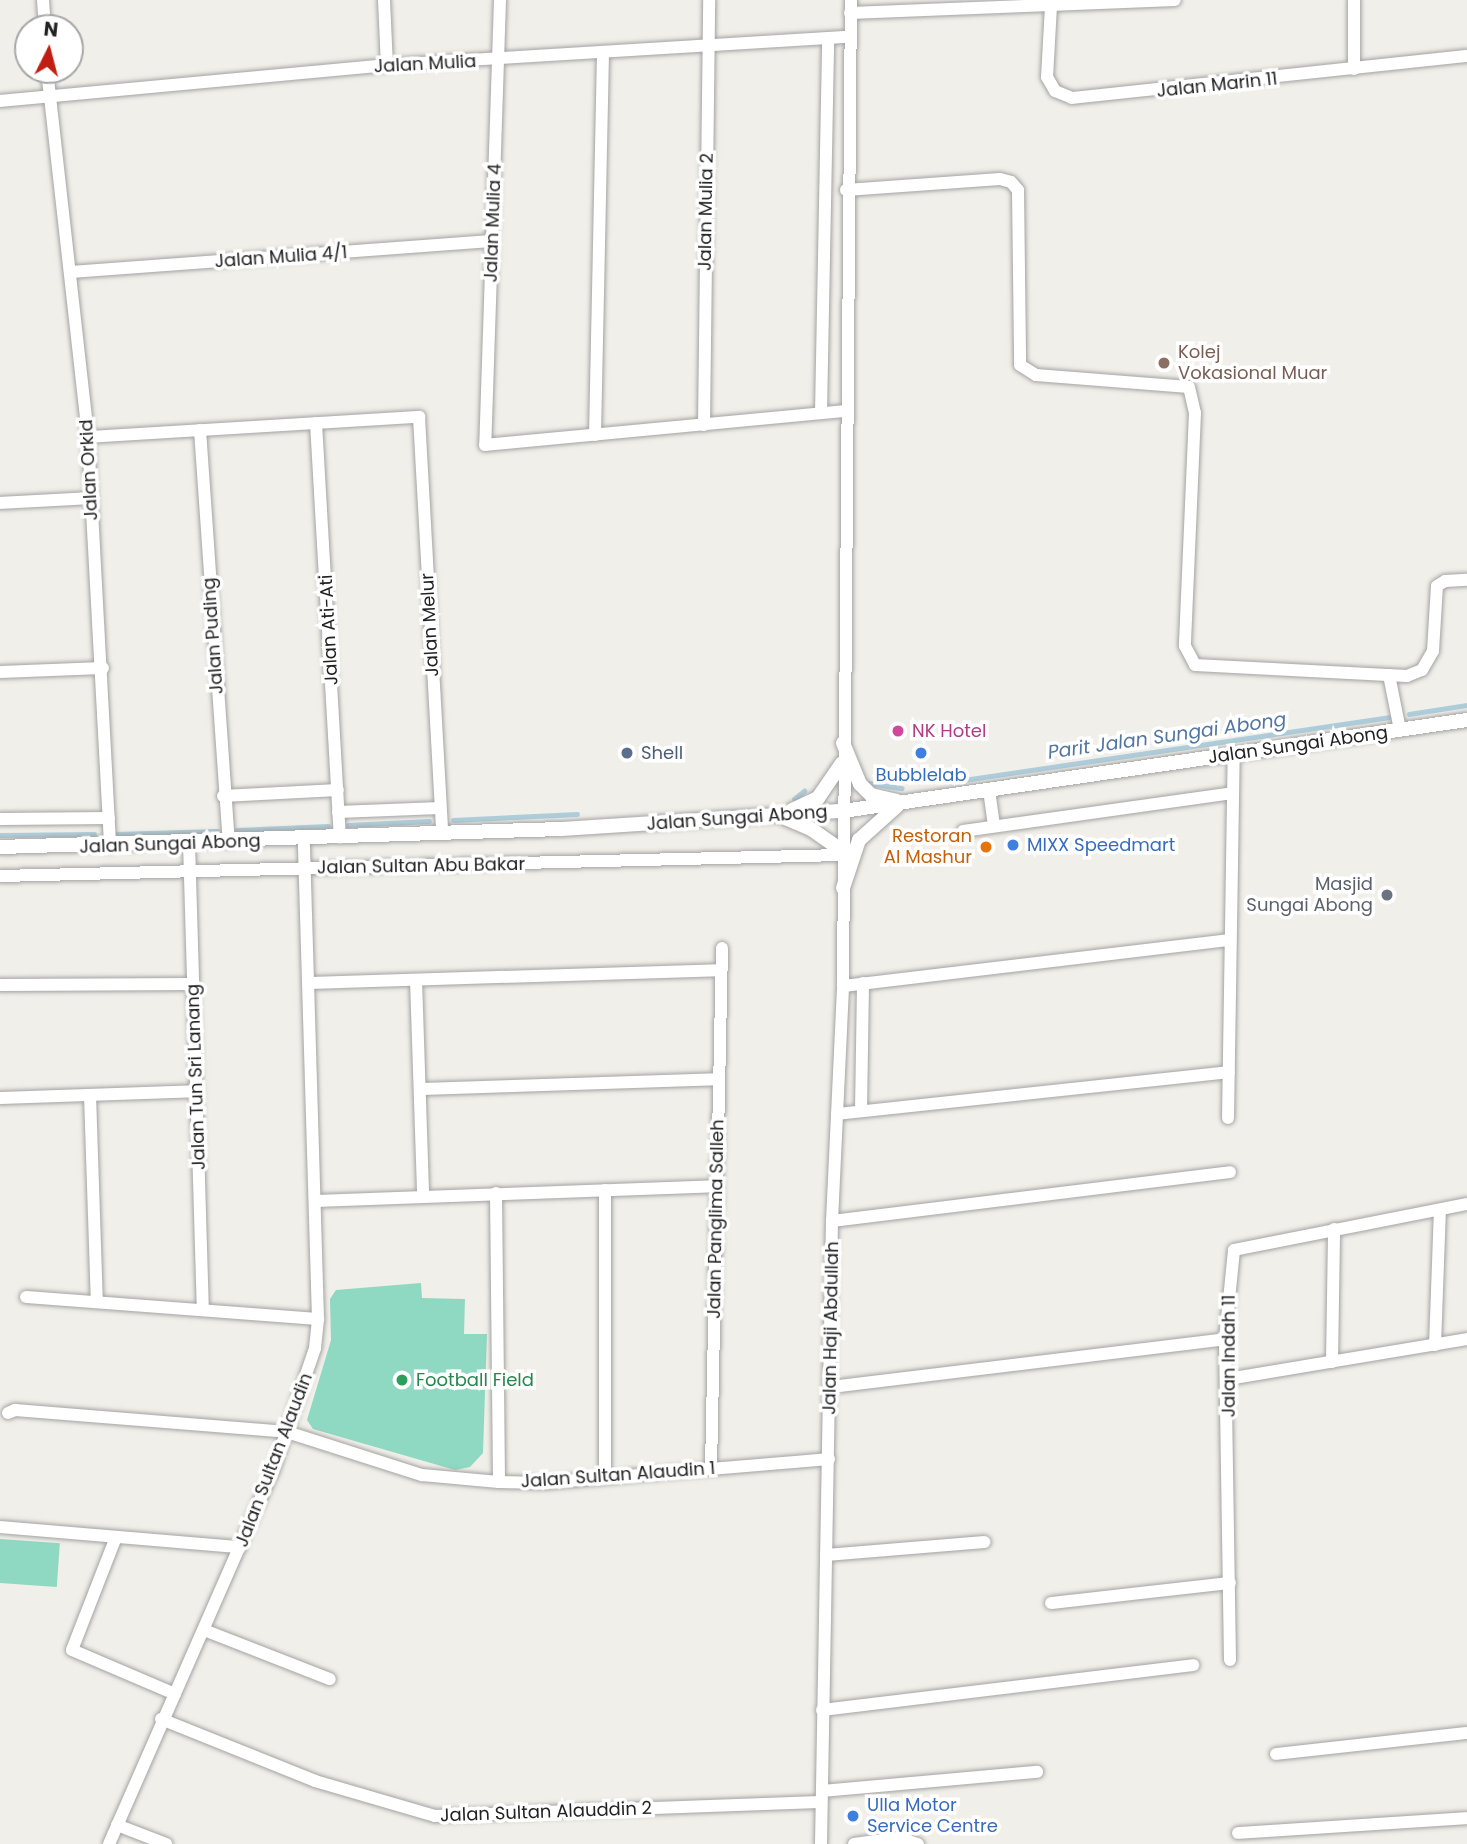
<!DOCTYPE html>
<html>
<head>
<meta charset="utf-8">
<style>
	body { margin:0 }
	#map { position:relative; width:1467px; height:1844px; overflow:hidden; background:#f1efe9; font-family:Poppins,sans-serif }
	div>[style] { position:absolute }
	.pitch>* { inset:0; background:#8fd8c1; transform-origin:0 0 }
	.stream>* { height:4.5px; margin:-2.25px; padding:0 2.25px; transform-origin:2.25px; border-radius:2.25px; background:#aecdda }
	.roads { filter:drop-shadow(0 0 2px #a3a3a3) drop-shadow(0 0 2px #a3a3a3) }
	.minor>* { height:12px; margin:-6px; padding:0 6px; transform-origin:6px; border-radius:6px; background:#fff }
	.tertiary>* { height:14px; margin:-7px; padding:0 7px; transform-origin:7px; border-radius:7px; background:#fff }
	.dots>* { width:19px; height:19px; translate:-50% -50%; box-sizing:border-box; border:4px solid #fff; border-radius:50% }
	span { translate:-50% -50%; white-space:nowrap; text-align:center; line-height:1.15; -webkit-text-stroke:7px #fff; paint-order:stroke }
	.street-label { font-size:18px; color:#222 }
	.education-label { font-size:18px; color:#785e54 }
	.left { translate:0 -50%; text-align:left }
	.hotel-label { font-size:18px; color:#b23c85 }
	.service-label { font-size:18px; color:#4e5e75 }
	.shop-label { font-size:18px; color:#366cbe }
	.food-label { font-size:18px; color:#c56008 }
	.right { translate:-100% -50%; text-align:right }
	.worship-label { font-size:18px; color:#5b616d }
	.leisure-label { font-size:18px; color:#27864d }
	.water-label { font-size:19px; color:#5375a2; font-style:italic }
	.north { position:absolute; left:14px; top:14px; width:70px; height:70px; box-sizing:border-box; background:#fff; border:2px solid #a7a7a7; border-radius:50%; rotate:6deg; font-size:19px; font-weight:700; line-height:28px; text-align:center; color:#222 }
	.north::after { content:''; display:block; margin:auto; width:24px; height:32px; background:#c11e13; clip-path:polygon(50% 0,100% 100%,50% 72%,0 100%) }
</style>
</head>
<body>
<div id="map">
	<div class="pitch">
		<i style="clip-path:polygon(421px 1283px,422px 1298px,465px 1299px,464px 1334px,487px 1334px,483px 1453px,470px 1467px,455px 1470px,313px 1429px,307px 1420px,331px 1340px,330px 1299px,336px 1290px)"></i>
		<i style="left:0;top:1539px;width:60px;height:44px;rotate:4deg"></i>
	</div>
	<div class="stream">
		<i style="left:1409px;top:714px;width:59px;rotate:-8.8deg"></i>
		<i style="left:950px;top:782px;width:443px;rotate:-8.4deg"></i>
		<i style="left:869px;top:783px;width:33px;rotate:9deg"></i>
		<i style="left:794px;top:799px;width:13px;rotate:-39deg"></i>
		<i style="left:453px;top:820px;width:124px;rotate:-2.8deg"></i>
		<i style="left:348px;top:825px;width:81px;rotate:-2.8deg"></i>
		<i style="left:237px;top:830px;width:91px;rotate:-2.5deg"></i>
		<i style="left:116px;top:834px;width:101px;rotate:-1.7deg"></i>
		<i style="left:0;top:835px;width:94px;rotate:-0.6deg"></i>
	</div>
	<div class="roads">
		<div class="minor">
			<i style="left:43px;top:0;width:28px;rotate:86deg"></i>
			<i style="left:384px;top:0;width:65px;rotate:87.4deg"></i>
			<i style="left:500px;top:0;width:445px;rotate:91.9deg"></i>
			<i style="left:485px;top:445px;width:362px;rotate:-5.4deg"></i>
			<i style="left:1051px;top:6px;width:71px;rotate:93.2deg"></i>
			<i style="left:1047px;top:77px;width:16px;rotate:60deg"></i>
			<i style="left:1055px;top:91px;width:18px;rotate:22deg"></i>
			<i style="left:1072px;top:98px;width:397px;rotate:-6.1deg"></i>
			<i style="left:850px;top:13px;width:325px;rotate:-2.3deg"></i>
			<i style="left:1354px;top:69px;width:69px;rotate:-90deg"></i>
			<i style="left:47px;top:70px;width:369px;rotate:83.6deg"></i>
			<i style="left:88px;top:437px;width:410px;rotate:86.9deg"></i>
			<i style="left:0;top:101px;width:389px;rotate:-5.3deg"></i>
			<i style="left:387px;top:65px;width:464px;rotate:-3.5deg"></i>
			<i style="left:846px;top:190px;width:154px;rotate:-4.1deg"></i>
			<i style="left:1000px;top:179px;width:11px;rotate:15deg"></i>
			<i style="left:1011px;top:182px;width:11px;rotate:49deg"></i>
			<i style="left:1018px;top:190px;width:175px;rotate:89.3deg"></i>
			<i style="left:1020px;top:365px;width:19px;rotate:32deg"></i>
			<i style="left:1036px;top:375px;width:153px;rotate:4.5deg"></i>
			<i style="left:1189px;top:387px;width:27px;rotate:77deg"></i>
			<i style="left:1195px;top:413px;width:233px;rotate:92.5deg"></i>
			<i style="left:1185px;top:646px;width:21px;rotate:62deg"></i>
			<i style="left:1195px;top:665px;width:212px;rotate:3deg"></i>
			<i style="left:1407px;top:676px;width:16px;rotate:-22deg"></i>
			<i style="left:1422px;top:670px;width:22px;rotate:-60deg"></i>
			<i style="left:1433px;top:651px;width:65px;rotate:-86.5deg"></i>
			<i style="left:1437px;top:586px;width:9px;rotate:-32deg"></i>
			<i style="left:1445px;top:581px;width:22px;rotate:-3deg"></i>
			<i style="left:70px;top:272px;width:423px;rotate:-4.2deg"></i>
			<i style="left:821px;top:413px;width:375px;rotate:-88.9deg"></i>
			<i style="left:316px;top:423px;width:415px;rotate:86.7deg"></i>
			<i style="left:704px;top:425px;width:425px;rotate:-89.3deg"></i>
			<i style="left:200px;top:430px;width:413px;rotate:86deg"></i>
			<i style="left:595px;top:435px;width:382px;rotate:-88.8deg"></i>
			<i style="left:88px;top:437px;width:332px;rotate:-3.5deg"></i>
			<i style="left:419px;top:417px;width:417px;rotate:86.8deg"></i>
			<i style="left:0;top:503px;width:91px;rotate:-3.1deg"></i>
			<i style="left:0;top:672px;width:103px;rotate:-2.2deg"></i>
			<i style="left:1389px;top:675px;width:56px;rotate:78.7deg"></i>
			<i style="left:989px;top:790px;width:36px;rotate:82deg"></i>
			<i style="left:223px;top:796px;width:115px;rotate:-3deg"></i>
			<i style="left:338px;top:812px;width:102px;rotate:-2.2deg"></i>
			<i style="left:0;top:819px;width:109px;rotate:-0.5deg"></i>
			<i style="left:963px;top:831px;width:272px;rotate:-8deg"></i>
			<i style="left:189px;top:843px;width:467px;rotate:88.3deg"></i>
			<i style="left:0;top:876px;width:842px;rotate:-1.43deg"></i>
			<i style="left:416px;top:980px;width:216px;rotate:88.1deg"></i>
			<i style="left:310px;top:983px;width:409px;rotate:-1.8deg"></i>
			<i style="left:0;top:985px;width:193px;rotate:-0.3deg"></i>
			<i style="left:843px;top:986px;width:390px;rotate:-6.8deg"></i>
			<i style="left:421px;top:1089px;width:297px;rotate:-1.9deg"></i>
			<i style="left:90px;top:1095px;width:207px;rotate:88.1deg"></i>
			<i style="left:0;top:1098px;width:196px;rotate:-2deg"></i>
			<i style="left:861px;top:1111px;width:128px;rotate:-89.1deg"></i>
			<i style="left:837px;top:1114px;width:394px;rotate:-6.1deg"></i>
			<i style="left:1228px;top:1118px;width:364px;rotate:-89.1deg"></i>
			<i style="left:496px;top:1193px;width:289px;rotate:89.4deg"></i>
			<i style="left:315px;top:1201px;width:401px;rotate:-2.1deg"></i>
			<i style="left:832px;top:1221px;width:401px;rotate:-7deg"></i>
			<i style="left:26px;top:1297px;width:293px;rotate:4.3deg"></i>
			<i style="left:1435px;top:1345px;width:135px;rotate:-87.9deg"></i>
			<i style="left:1332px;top:1362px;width:133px;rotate:-89.1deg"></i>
			<i style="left:1228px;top:1379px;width:242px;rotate:-9.5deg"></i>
			<i style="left:831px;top:1387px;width:397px;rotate:-6.9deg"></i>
			<i style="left:8px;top:1413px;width:8px;rotate:-23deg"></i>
			<i style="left:15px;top:1410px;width:273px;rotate:4.6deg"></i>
			<i style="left:287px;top:1432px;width:142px;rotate:17.7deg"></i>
			<i style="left:422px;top:1475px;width:77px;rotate:5.2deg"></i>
			<i style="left:499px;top:1482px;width:45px;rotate:1.3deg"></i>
			<i style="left:544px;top:1483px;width:286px;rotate:-4.8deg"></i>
			<i style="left:711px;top:1469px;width:521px;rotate:-88.79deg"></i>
			<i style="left:605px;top:1477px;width:287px;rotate:-90deg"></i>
			<i style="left:0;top:1527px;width:241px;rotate:4.8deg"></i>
			<i style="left:116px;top:1537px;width:121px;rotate:111.3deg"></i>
			<i style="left:72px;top:1650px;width:112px;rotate:23.1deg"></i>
			<i style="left:826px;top:1555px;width:159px;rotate:-4.7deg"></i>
			<i style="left:1051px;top:1603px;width:180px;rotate:-6.4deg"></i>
			<i style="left:204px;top:1630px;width:135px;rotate:21.3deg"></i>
			<i style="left:1230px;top:1660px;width:321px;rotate:-90.9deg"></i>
			<i style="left:1225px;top:1339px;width:89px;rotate:-84.2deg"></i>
			<i style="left:1234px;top:1250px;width:237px;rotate:-11.2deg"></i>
			<i style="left:822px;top:1710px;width:374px;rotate:-6.9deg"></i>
			<i style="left:161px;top:1719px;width:166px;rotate:21.9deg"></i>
			<i style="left:315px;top:1781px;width:125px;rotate:16.3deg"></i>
			<i style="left:435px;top:1816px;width:386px;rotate:-2.1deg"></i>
			<i style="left:1276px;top:1754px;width:192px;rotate:-6.3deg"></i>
			<i style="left:822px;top:1791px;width:216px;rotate:-5.1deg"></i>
			<i style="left:117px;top:1825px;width:53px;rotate:21.2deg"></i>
			<i style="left:1238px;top:1833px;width:229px;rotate:-3.7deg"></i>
			<i style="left:109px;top:1844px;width:407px;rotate:-66.3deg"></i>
			<i style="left:273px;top:1471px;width:130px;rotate:-71.1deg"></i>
			<i style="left:315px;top:1348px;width:29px;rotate:-84deg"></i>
			<i style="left:318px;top:1319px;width:480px;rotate:-91.7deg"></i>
			<i style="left:821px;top:1844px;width:623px;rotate:-88.99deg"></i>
			<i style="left:832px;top:1221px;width:235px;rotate:-87.3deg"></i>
			<i style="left:843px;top:986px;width:986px;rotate:-89.54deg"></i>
			<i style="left:854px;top:1844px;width:45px;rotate:-7.6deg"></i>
			<i style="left:899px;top:1838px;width:20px;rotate:18deg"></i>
		</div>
		<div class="tertiary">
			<i style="left:843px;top:743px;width:44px;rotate:67.5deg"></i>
			<i style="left:860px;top:784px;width:16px;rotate:45deg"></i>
			<i style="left:871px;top:795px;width:26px;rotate:13deg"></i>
			<i style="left:792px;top:810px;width:29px;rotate:-25deg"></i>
			<i style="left:818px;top:798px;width:42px;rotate:-55.6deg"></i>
			<i style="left:783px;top:817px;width:30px;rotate:23deg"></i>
			<i style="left:811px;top:829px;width:38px;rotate:35deg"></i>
			<i style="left:0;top:847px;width:561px;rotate:-1.84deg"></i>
			<i style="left:561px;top:829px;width:283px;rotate:-3.7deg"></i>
			<i style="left:843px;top:811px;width:631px;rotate:-8.3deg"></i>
			<i style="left:843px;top:888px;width:51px;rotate:-71.6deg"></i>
			<i style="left:859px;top:840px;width:52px;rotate:-41.9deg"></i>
		</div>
	</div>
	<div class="dots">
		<i style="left:1164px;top:363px;background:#8d6e63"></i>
		<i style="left:898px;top:731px;background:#d1479c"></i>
		<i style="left:627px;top:753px;background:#5c6f8a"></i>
		<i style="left:921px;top:753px;background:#3f7fe0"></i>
		<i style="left:1013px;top:845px;background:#3f7fe0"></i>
		<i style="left:986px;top:847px;background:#e8710a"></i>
		<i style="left:1387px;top:895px;background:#6b7280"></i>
		<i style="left:402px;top:1380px;background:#2e9e5b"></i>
		<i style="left:853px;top:1816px;background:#3f7fe0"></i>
	</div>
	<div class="street-label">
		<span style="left:425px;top:64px;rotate:-3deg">Jalan Mulia</span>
		<span style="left:1217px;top:85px;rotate:-6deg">Jalan Marin 11</span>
		<span style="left:706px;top:212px;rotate:-89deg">Jalan Mulia 2</span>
		<span style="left:493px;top:223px;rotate:-88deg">Jalan Mulia 4</span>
		<span style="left:281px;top:257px;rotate:-4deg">Jalan Mulia 4/1</span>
		<span style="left:89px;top:470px;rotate:-93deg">Jalan Orkid</span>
		<span style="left:430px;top:625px;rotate:-93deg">Jalan Melur</span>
		<span style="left:329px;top:630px;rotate:-93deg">Jalan Ati-Ati</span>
		<span style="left:213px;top:636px;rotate:-94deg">Jalan Puding</span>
		<span style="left:1298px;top:745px;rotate:-8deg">Jalan Sungai Abong</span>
		<span style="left:737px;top:818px;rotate:-4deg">Jalan Sungai Abong</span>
		<span style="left:170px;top:844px;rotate:-2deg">Jalan Sungai Abong</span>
		<span style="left:421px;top:866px;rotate:-1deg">Jalan Sultan Abu Bakar</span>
		<span style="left:196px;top:1077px;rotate:-92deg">Jalan Tun Sri Lanang</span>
		<span style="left:716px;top:1219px;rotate:-89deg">Jalan Panglima Salleh</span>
		<span style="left:831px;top:1328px;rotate:-89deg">Jalan Haji Abdullah</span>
		<span style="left:1229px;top:1356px;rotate:-90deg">Jalan Indah 11</span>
		<span style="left:274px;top:1460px;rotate:-69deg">Jalan Sultan Alaudin</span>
		<span style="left:618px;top:1475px;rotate:-4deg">Jalan Sultan Alaudin 1</span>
		<span style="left:546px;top:1812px;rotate:-2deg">Jalan Sultan Alauddin 2</span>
	</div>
	<div class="education-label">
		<span class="left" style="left:1178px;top:363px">Kolej<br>Vokasional Muar</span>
	</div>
	<div class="hotel-label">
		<span class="left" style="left:912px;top:731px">NK Hotel</span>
	</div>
	<div class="service-label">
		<span class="left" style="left:641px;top:753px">Shell</span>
	</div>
	<div class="shop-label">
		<span style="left:921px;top:775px">Bubblelab</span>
		<span class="left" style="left:1027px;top:845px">MIXX Speedmart</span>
		<span class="left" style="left:867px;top:1816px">Ulla Motor<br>Service Centre</span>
	</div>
	<div class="food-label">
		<span class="right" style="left:972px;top:847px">Restoran<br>Al Mashur</span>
	</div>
	<div class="worship-label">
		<span class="right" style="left:1373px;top:895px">Masjid<br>Sungai Abong</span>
	</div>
	<div class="leisure-label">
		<span class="left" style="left:416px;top:1380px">Football Field</span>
	</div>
	<div class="water-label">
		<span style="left:1167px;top:736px;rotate:-8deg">Parit Jalan Sungai Abong</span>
	</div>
	<div class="north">N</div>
</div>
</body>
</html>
